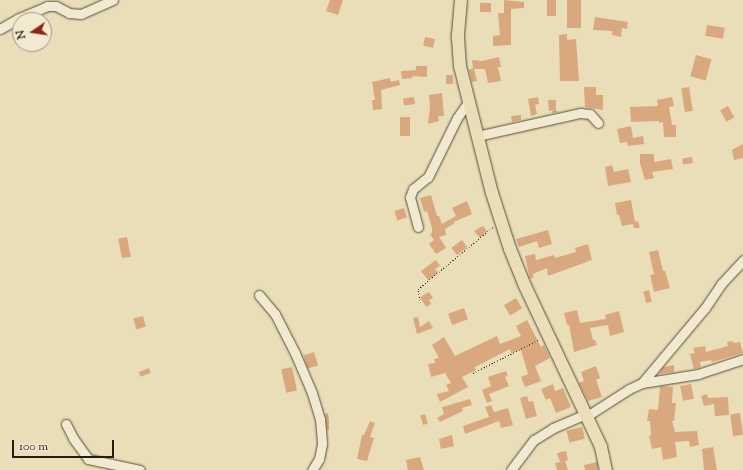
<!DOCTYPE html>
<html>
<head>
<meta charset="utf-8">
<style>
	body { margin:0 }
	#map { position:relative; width:743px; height:470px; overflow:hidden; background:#eadeb8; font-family:"Sorts Mill Goudy",serif }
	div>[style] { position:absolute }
	.building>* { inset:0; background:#d9a87f; transform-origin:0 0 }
	.path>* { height:1px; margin-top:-0.5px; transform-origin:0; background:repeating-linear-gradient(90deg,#271a0f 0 1px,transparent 0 3px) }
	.roads { filter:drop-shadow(0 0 1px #584b39) drop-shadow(0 0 1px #584b39) }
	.minor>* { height:9px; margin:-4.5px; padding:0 4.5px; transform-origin:4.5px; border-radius:4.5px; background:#f1ead1 }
	.major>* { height:12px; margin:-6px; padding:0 6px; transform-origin:6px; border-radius:6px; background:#eadeb8 }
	span { translate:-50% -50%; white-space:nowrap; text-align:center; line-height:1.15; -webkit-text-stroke:3px #f1ead1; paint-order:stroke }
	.north { position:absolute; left:12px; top:12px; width:40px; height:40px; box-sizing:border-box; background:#f1ead1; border:1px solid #a09783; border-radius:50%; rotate:257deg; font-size:11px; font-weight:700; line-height:16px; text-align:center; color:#271a0f }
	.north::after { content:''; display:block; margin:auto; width:14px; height:18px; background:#8f2418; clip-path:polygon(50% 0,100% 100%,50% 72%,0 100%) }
	.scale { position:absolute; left:12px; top:440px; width:102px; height:18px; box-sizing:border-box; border:2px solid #271a0f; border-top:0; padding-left:5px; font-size:12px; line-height:14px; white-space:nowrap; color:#271a0f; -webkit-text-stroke:3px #f1ead1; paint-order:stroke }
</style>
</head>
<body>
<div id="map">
	<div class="building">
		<i style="clip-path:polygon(330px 0,343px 0,338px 15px,326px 11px)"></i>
		<i style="clip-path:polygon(504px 0,524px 2px,524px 8px,511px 9px,511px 45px,493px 46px,493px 36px,500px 35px,498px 13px,504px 13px)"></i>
		<i style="left:547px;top:0;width:9px;height:16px"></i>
		<i style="left:567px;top:0;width:14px;height:28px"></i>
		<i style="left:480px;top:3px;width:11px;height:9px"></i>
		<i style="clip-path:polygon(595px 17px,628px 22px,627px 29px,622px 28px,621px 37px,612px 35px,612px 31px,593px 30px)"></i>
		<i style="left:707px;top:25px;width:18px;height:11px;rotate:9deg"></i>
		<i style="clip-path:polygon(567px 34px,567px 40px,576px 39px,579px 81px,560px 81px,559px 35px)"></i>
		<i style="left:425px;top:37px;width:10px;height:9px;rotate:11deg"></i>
		<i style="left:696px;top:55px;width:16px;height:22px;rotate:15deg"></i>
		<i style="clip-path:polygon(499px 57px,501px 67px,498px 67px,501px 81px,488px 83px,485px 69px,474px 69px,477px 81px,472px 82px,469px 70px,473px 68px,472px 60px,482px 61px)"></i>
		<i style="clip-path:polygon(416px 66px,427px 66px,427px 77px,412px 76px,413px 78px,402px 79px,401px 71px,416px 70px)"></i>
		<i style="left:446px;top:75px;width:7px;height:9px"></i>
		<i style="clip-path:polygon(390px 78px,391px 82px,399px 80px,400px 85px,381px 90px,382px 109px,373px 110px,372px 100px,375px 100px,372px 82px)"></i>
		<i style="clip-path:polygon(584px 87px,596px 87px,596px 95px,603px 95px,603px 110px,585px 107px)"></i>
		<i style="left:689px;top:87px;width:24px;height:8px;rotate:81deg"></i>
		<i style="clip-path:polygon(442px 93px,444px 116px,438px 116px,439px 121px,428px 124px,430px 107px,429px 95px)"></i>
		<i style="left:414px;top:97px;width:7px;height:11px;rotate:82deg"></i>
		<i style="clip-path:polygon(538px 97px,539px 104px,535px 105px,537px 114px,531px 116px,528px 99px)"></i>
		<i style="clip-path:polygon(672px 97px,674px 106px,669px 107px,672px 125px,676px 125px,676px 137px,664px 137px,663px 122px,659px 123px,659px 121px,631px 122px,630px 107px,658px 106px,657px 100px)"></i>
		<i style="clip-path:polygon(548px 100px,556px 100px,556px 110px,558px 112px,552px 113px,552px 111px,555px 110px,549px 111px)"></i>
		<i style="left:728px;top:106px;width:13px;height:9px;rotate:61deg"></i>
		<i style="clip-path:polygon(521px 115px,521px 120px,512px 122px,511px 116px)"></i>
		<i style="left:400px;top:117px;width:10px;height:19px"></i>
		<i style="clip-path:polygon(631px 126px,633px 138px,643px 136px,644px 144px,628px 146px,627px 142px,620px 143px,617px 129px)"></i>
		<i style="clip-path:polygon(743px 144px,743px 158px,734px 160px,732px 150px)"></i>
		<i style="clip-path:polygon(640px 154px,654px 154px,654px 162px,671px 159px,673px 169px,652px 172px,654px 178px,645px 180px,640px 163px)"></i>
		<i style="left:692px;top:157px;width:6px;height:10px;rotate:81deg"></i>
		<i style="clip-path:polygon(612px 165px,614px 172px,628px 169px,631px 182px,608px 186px,605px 167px)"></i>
		<i style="clip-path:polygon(431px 195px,437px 216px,439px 216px,442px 224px,456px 216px,452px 208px,467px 201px,472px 214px,454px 222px,455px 223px,445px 229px,446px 235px,439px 237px,446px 248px,436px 254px,429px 244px,434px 240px,430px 234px,432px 233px,432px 228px,427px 211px,424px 212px,420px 198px)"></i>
		<i style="clip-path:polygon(631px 200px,635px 222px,638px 221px,640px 228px,634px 228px,633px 224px,622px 226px,619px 215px,617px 215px,615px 203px)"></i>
		<i style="left:404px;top:208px;width:10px;height:10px;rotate:73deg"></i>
		<i style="clip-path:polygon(483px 226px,487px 231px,480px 238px,474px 231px)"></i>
		<i style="clip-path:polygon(548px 230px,552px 244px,539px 248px,537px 241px,519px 247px,516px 239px)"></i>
		<i style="left:127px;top:237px;width:20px;height:9px;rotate:79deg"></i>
		<i style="left:462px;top:240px;width:9px;height:13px;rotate:54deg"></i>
		<i style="clip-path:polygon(588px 244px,592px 260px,548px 276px,547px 268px,533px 274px,534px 277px,530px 279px,525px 256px,535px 254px,536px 260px,554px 255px,555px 258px,576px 252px,575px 248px)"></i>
		<i style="clip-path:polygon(658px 250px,663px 271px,665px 271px,670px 288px,654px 292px,650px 275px,654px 274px,649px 252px)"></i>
		<i style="clip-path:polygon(436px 260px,440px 266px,435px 269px,438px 273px,428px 280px,421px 271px)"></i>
		<i style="left:649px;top:290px;width:12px;height:6px;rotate:76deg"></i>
		<i style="clip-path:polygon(429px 292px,433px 298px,429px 300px,431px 304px,426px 307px,420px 297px)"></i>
		<i style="left:516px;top:298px;width:12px;height:14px;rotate:59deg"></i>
		<i style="left:464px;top:308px;width:12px;height:17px;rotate:70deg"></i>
		<i style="clip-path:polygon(577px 310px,580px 323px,606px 319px,605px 315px,619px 311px,624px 332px,610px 336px,608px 325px,590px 328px,593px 340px,595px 340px,597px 345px,574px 352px,569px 325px,567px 325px,564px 313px)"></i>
		<i style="left:143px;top:316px;width:11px;height:10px;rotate:75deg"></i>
		<i style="clip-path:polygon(418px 317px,420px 327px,429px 321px,433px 328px,417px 334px,413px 318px)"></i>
		<i style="clip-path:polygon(527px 320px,541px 347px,544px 345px,550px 358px,535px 366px,541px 381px,525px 387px,521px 377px,528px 374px,521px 350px,511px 353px,510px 349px,475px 367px,476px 370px,462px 377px,468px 387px,440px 402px,437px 394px,449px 391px,446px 385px,451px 383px,445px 373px,431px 377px,428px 364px,435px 363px,434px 359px,439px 358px,432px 345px,444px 337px,455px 356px,497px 336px,500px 344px,521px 336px,516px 326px)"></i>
		<i style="clip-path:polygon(733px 341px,733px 343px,740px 342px,743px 353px,712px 362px,711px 360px,700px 362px,701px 367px,694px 369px,690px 354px,695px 353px,693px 348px,705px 346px,706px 352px,728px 346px,727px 342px)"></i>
		<i style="left:314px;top:352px;width:14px;height:11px;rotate:73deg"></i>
		<i style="clip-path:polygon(674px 365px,674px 372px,659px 374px,663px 367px)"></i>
		<i style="clip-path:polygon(596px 366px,600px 378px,596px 380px,602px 397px,588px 401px,579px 383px,584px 381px,581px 372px)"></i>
		<i style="left:292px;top:367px;width:24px;height:11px;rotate:78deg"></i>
		<i style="left:149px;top:368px;width:5px;height:11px;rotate:68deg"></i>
		<i style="clip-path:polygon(506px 371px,508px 376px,505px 377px,509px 386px,489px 394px,492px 401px,487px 403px,482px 390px,491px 386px,488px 377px)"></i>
		<i style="clip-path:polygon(553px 384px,555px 391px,563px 388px,571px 407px,556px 413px,550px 398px,546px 400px,541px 389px)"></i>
		<i style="left:691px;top:384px;width:15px;height:11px;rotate:79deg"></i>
		<i style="clip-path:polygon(660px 386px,673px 387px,672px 403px,676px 403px,674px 421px,672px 421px,675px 432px,697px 431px,699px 445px,690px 447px,689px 441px,675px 442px,677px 457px,663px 460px,661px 447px,652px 449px,649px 436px,651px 435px,650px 421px,647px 421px,649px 409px,658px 410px)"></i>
		<i style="clip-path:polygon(707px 394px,708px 398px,728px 397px,729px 415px,715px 416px,714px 404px,704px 406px,701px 396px)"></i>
		<i style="clip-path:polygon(527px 396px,529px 402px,533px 401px,537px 416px,526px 419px,520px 398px)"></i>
		<i style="clip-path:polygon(470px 399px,472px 405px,462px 408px,463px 411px,440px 422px,437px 418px,444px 414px,442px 407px)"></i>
		<i style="clip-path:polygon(491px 405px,494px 412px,508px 408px,513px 425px,501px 428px,499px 421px,465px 434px,463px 426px,489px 417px,485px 407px)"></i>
		<i style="clip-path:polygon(328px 413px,329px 420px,329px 430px,327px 430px,325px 414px)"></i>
		<i style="left:740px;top:413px;width:22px;height:10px;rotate:82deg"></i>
		<i style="left:425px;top:414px;width:10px;height:5px;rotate:73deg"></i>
		<i style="clip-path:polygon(370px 421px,375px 423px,370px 437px,374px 438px,367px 461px,357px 459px,362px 435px,364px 435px)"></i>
		<i style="left:582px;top:427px;width:12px;height:16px;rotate:76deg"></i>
		<i style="clip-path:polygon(452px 435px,454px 446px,441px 449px,439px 439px)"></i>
		<i style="clip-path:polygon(713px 447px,717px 470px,704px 470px,702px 449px)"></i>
		<i style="clip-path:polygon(566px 451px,568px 460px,565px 461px,568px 470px,557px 470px,555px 463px,560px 462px,557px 453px)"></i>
		<i style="clip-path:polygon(420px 457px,424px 470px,408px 470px,406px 460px)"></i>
		<i style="clip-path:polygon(597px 462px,598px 470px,585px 470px,584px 465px)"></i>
	</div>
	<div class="path">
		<i style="left:420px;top:300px;width:11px;rotate:-100deg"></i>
		<i style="left:418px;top:289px;width:97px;rotate:-39.6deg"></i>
		<i style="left:473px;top:373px;width:75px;rotate:-26.9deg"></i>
	</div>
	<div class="roads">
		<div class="minor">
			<i style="left:0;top:29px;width:20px;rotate:-30deg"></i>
			<i style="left:17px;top:19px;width:33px;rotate:-23deg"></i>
			<i style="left:47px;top:6px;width:9px"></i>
			<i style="left:56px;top:6px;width:15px;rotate:28deg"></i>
			<i style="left:69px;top:13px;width:12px;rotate:5deg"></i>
			<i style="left:81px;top:14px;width:35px;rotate:-24deg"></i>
			<i style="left:477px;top:136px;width:106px;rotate:-12.6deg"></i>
			<i style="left:580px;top:113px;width:10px;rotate:6deg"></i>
			<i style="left:590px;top:114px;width:12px;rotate:48deg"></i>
			<i style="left:418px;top:227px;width:31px;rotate:-105deg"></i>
			<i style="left:410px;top:197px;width:9px;rotate:-69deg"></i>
			<i style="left:413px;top:189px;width:19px;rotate:-39deg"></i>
			<i style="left:428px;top:177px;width:66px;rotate:-63.8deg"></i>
			<i style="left:457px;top:118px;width:19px;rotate:-55deg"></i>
			<i style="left:259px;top:295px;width:25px;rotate:50deg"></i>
			<i style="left:275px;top:314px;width:44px;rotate:62.9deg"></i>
			<i style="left:295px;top:353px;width:43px;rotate:67deg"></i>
			<i style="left:312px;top:393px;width:27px;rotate:73deg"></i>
			<i style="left:320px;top:419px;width:25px;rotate:85deg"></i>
			<i style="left:322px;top:444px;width:15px;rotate:101deg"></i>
			<i style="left:319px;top:459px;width:13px;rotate:122deg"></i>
			<i style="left:642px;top:383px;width:98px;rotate:-50deg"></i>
			<i style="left:705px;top:308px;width:29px;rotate:-56deg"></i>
			<i style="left:721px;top:284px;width:33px;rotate:-47deg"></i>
			<i style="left:587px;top:416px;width:50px;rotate:-32.7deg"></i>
			<i style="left:629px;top:389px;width:14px;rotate:-25deg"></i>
			<i style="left:642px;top:383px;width:57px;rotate:-9.1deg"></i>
			<i style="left:698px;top:374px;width:47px;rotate:-18.4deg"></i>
			<i style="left:66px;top:424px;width:16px;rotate:63deg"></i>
			<i style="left:73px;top:438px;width:26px;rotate:54deg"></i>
			<i style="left:88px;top:459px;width:53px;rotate:11.9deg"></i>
			<i style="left:511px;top:470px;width:38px;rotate:-53deg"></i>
			<i style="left:534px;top:440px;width:22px;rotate:-32deg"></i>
			<i style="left:553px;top:428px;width:36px;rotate:-23deg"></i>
		</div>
		<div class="major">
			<i style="left:461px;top:0;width:38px;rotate:95deg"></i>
			<i style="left:458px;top:38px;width:28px;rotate:86deg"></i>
			<i style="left:460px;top:66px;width:131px;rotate:75.9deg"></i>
			<i style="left:492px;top:193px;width:59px;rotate:72.2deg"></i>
			<i style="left:510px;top:249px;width:40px;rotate:68deg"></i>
			<i style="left:525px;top:286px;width:178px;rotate:64.7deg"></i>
			<i style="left:601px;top:447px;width:24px;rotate:78deg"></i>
		</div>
	</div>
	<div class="north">N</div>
	<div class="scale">100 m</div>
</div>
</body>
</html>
